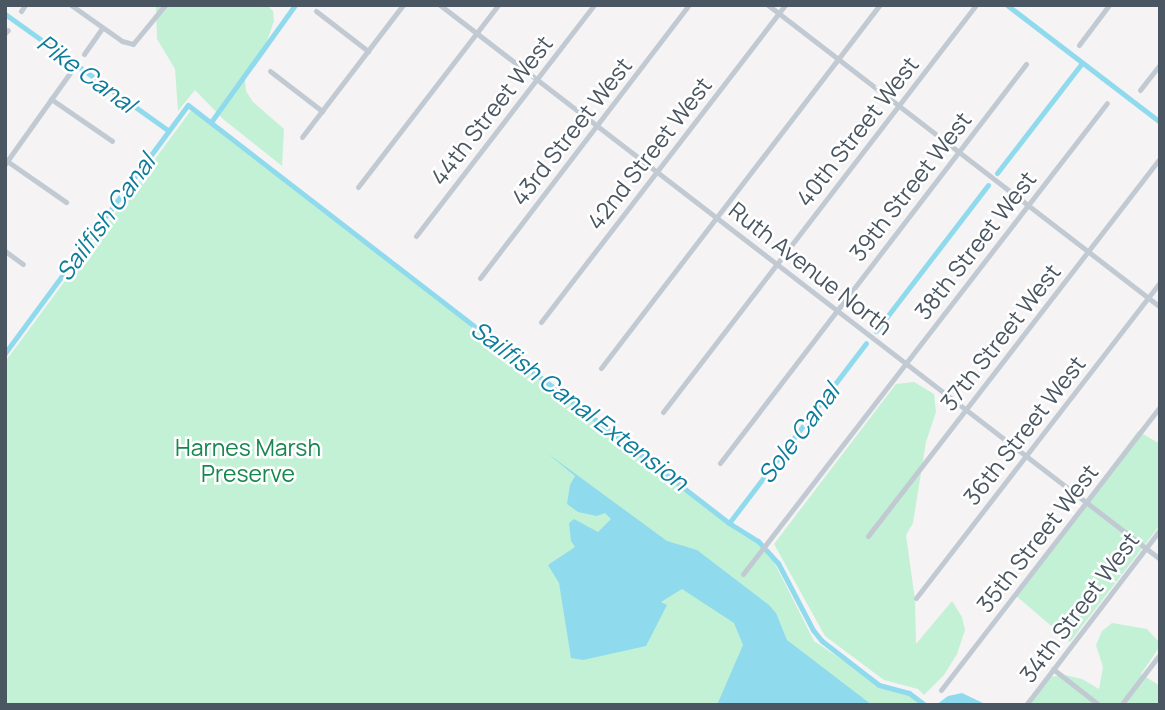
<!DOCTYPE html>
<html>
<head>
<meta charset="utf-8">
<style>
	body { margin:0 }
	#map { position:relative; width:1165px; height:710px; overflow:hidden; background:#f5f3f3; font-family:Manrope,sans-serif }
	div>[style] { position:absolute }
	.green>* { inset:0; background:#c3f1d5 }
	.water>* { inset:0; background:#90daee }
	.canal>* { height:5px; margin:-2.5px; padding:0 2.5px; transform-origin:2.5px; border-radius:2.5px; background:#90daee }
	.minor>* { height:5px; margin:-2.5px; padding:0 2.5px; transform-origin:2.5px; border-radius:2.5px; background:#c1cad2 }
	span { translate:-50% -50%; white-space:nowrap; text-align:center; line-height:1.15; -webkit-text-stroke:5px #fff; paint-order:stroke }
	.street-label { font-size:23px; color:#4a5661 }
	.park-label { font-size:23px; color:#17864f }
	.water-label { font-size:24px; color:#0c7c9b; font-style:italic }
	.frame { position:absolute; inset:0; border:7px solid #4a5661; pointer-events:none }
</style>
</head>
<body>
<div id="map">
	<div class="green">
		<i style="clip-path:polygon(156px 5px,267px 5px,273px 11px,274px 21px,267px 41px,245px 79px,246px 91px,253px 102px,284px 129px,282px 166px,223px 119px,195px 90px,178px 111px,175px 69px,157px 39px)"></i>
		<i style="clip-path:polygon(192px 109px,770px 554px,814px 641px,880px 685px,913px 697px,924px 705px,5px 705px,5px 362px)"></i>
		<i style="clip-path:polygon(914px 382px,934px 394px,936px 412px,926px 442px,913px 523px,906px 535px,915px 600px,916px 644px,952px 601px,962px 617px,965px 630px,957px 654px,944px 675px,924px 695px,918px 689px,884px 680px,825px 636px,774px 544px,896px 384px)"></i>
		<i style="clip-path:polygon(1138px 431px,1160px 444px,1160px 525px,1070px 642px,1015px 595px)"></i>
		<i style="clip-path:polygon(1112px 623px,1147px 629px,1158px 641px,1158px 649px,1141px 674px,1160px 686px,1160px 705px,1023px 705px,1049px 677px,1065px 675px,1082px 679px,1099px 689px,1103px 667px,1096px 645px,1102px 631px)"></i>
	</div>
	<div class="water">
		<i style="clip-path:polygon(547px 453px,667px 541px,697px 550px,769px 605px,776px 613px,787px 640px,872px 705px,717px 705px,743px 645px,734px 623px,682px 589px,661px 602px,667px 605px,646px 646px,583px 660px,571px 658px,559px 583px,548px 565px,575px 547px,571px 541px,569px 523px,574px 519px,598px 532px,611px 519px,605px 513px,597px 516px,578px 512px,567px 504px,570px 485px,575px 476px)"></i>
		<i style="clip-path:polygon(962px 693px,987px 705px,936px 705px,948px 696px)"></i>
	</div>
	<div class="canal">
		<i style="left:1007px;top:5px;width:193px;rotate:37.4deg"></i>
		<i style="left:5px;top:14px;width:201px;rotate:35.5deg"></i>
		<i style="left:211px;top:122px;width:144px;rotate:-54.3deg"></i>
		<i style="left:997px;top:173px;width:139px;rotate:-52.3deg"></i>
		<i style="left:876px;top:331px;width:184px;rotate:-52.5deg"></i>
		<i style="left:5px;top:353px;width:308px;rotate:-53.6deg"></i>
		<i style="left:188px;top:105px;width:684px;rotate:37.69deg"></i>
		<i style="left:729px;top:523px;width:34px;rotate:32deg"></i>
		<i style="left:758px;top:541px;width:30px;rotate:48deg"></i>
		<i style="left:778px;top:563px;width:76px;rotate:62.4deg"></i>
		<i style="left:813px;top:630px;width:14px;rotate:51deg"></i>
		<i style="left:822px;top:641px;width:72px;rotate:37.7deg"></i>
		<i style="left:879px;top:685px;width:31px;rotate:15deg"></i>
		<i style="left:909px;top:693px;width:20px;rotate:37deg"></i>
		<i style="left:729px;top:523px;width:226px;rotate:-52.7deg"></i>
	</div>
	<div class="minor">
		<i style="left:71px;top:5px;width:62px;rotate:35.2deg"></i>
		<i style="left:122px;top:41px;width:11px;rotate:15deg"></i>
		<i style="left:133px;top:44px;width:50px;rotate:-50.6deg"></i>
		<i style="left:440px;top:5px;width:908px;rotate:37.58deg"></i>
		<i style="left:768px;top:5px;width:495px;rotate:37.6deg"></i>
		<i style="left:21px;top:11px;width:7px;rotate:-56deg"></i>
		<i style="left:316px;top:11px;width:66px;rotate:37.6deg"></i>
		<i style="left:5px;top:33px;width:4px;rotate:-45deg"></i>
		<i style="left:1079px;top:45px;width:50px;rotate:-53.1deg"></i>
		<i style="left:84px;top:54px;width:32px;rotate:-55deg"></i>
		<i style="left:270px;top:71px;width:66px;rotate:37.6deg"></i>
		<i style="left:1140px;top:90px;width:33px;rotate:-52deg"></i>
		<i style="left:51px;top:99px;width:74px;rotate:34.5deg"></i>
		<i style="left:302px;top:137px;width:166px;rotate:-52.6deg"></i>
		<i style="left:7px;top:161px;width:72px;rotate:34.8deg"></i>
		<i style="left:5px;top:164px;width:112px;rotate:-54.5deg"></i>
		<i style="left:358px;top:187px;width:230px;rotate:-52.4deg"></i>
		<i style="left:416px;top:236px;width:292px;rotate:-52.4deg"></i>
		<i style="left:5px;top:251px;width:22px;rotate:36deg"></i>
		<i style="left:480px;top:278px;width:344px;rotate:-52.6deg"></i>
		<i style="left:541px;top:322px;width:400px;rotate:-52.4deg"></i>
		<i style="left:601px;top:368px;width:458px;rotate:-52.5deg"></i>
		<i style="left:663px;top:412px;width:513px;rotate:-52.44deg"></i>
		<i style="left:720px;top:463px;width:503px;rotate:-52.51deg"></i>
		<i style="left:868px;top:536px;width:478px;rotate:-52.3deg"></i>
		<i style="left:743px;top:574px;width:595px;rotate:-52.3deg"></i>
		<i style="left:916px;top:598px;width:399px;rotate:-52.3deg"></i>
		<i style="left:1053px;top:669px;width:58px;rotate:38deg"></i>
		<i style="left:941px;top:690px;width:358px;rotate:-52.3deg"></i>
		<i style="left:1026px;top:705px;width:220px;rotate:-52.6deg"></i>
		<i style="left:1121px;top:705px;width:64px;rotate:-52.6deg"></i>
	</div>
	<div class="street-label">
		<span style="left:491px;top:110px;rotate:-52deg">44th Street West</span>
		<span style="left:571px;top:131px;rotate:-52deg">43rd Street West</span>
		<span style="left:857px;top:131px;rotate:-52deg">40th Street West</span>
		<span style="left:649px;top:153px;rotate:-52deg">42nd Street West</span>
		<span style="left:910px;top:186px;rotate:-52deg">39th Street West</span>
		<span style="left:975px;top:245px;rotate:-52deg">38th Street West</span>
		<span style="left:811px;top:268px;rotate:38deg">Ruth Avenue North</span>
		<span style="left:1000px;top:337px;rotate:-52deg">37th Street West</span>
		<span style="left:1024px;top:430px;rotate:-52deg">36th Street West</span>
		<span style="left:1037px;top:538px;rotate:-52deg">35th Street West</span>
		<span style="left:1079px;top:607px;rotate:-53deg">34th Street West</span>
	</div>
	<div class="park-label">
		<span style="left:248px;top:460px">Harnes Marsh<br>Preserve</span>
	</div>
	<div class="water-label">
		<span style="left:87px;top:73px;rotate:36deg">Pike Canal</span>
		<span style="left:105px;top:217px;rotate:-54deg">Sailfish Canal</span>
		<span style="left:580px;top:405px;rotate:37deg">Sailfish Canal Extension</span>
		<span style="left:798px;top:433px;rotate:-53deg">Sole Canal</span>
	</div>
	<div class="frame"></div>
</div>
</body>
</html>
